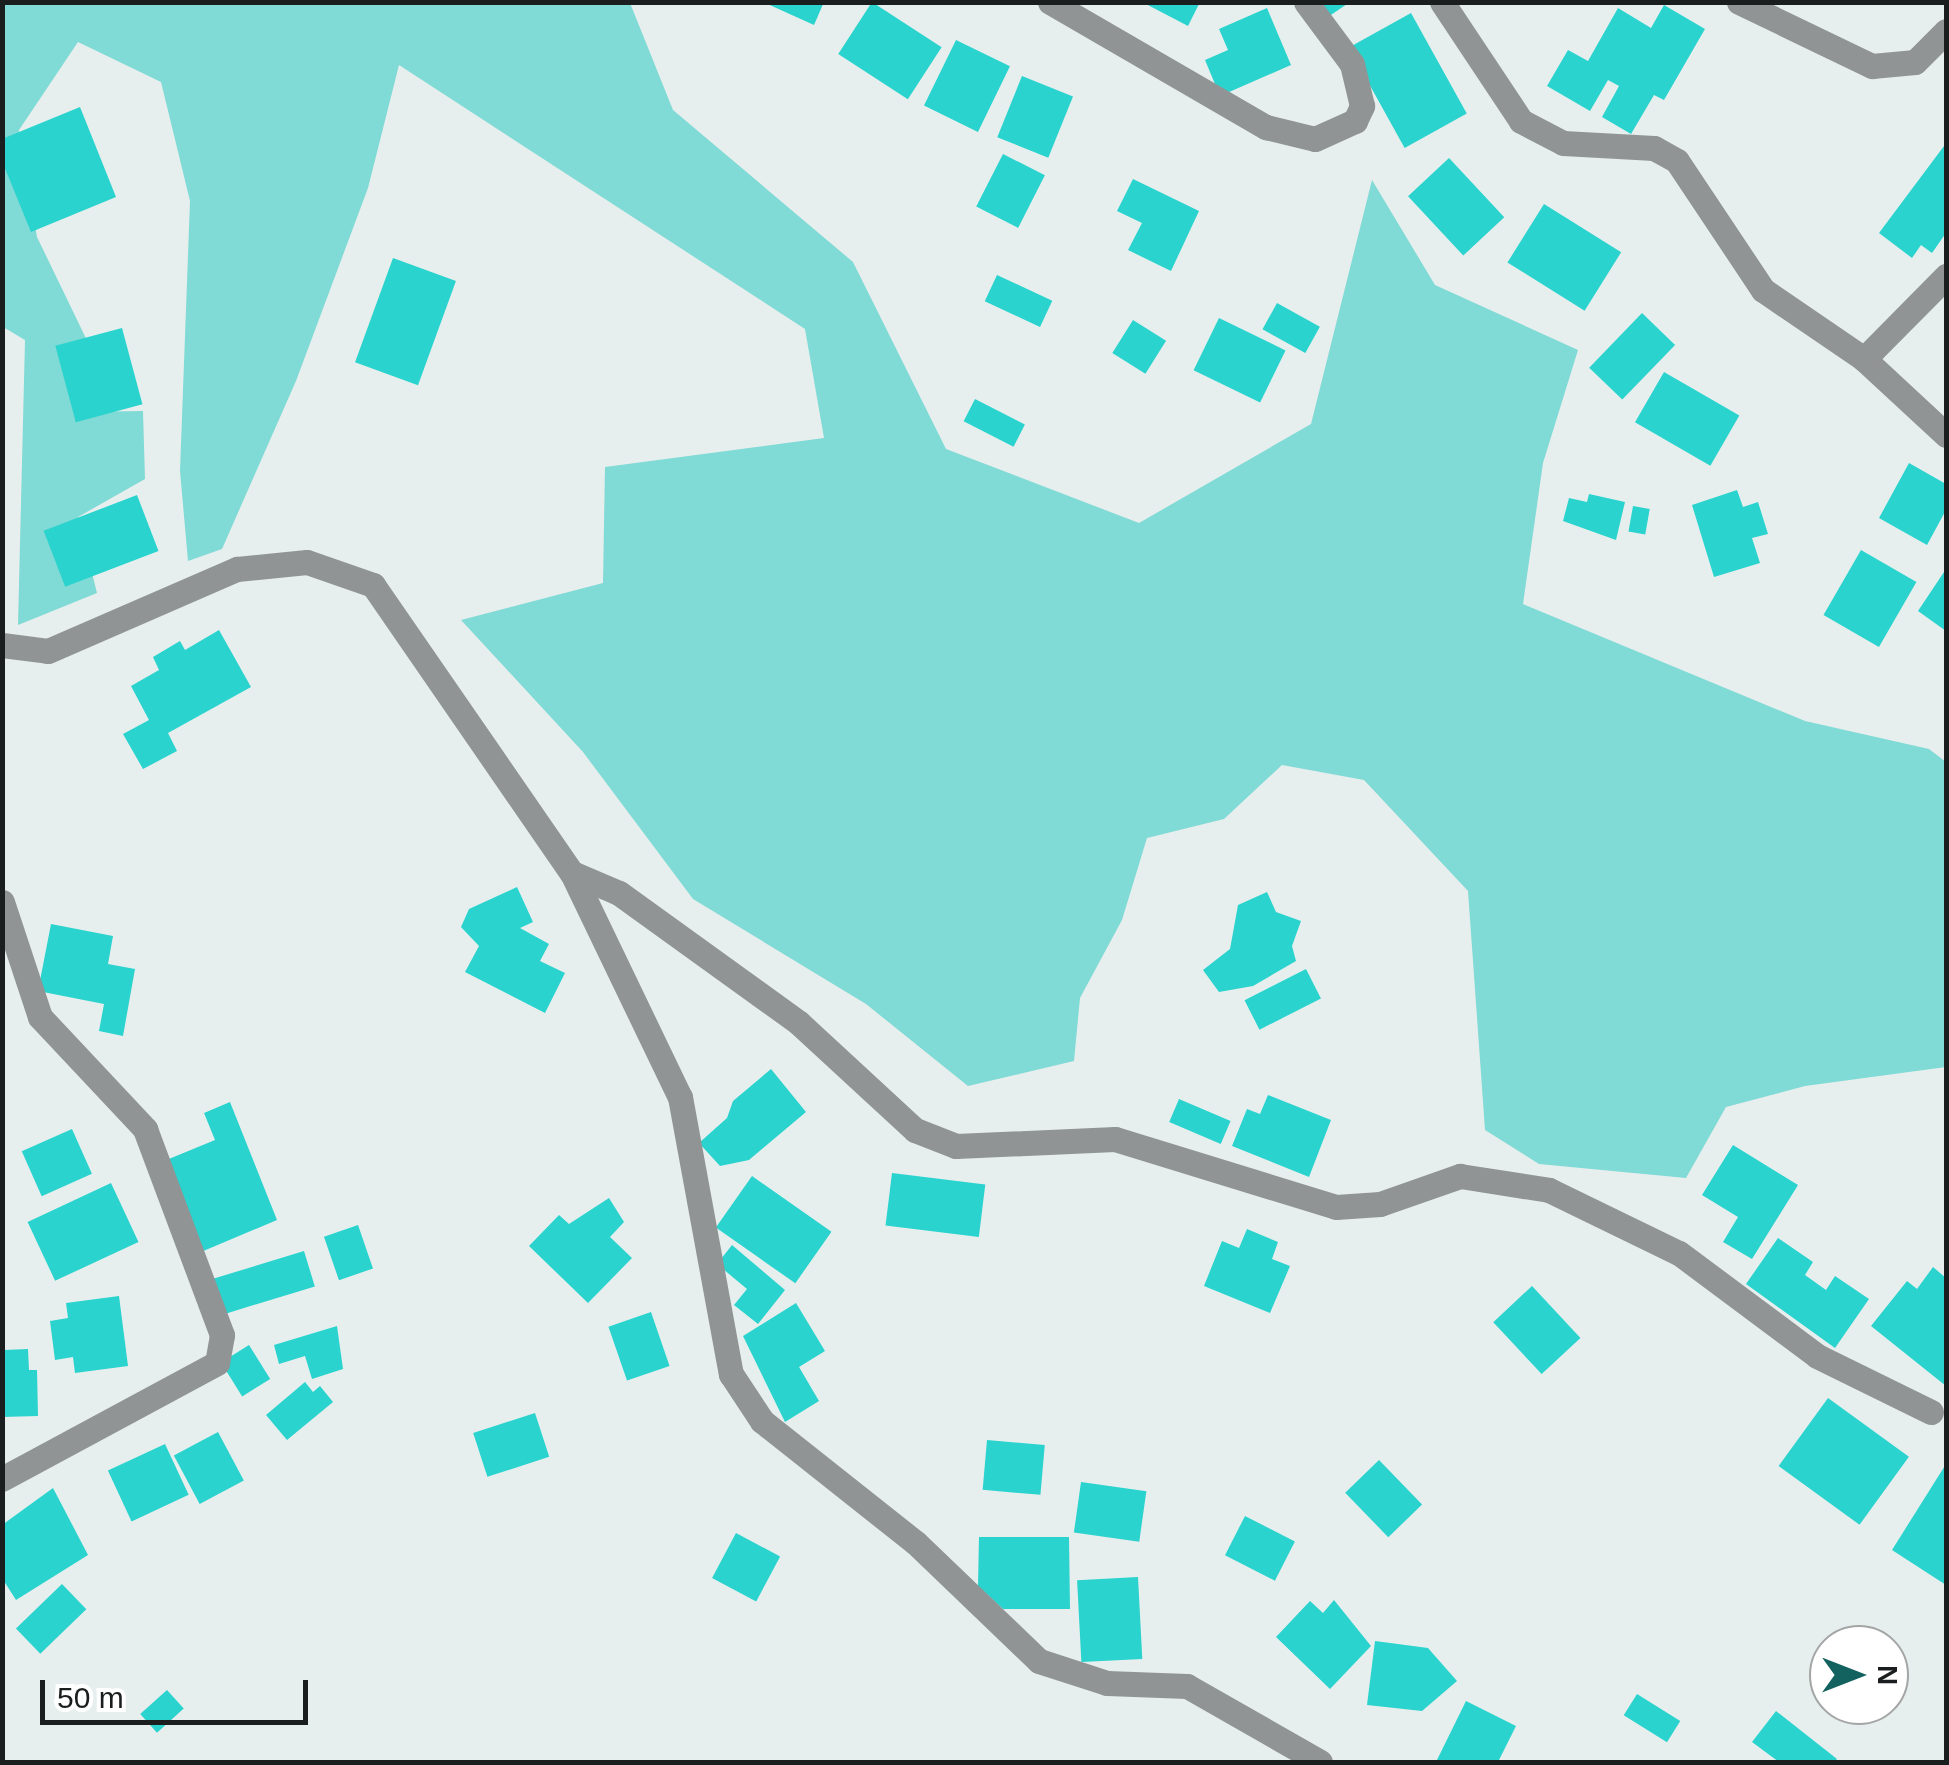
<!DOCTYPE html>
<html>
<head>
<meta charset="utf-8">
<style>
	body { margin:0 }
	#map { position:relative; width:1949px; height:1765px; overflow:hidden; background:#e6efee; font-family:Arial,sans-serif }
	div>[style] { position:absolute }
	.green>* { inset:0; background:#80dad5 }
	.building>* { inset:0; background:#2ad3cd; transform-origin:0 0 }
	.minor>* { height:25px; margin:-12.5px; padding:0 12.5px; transform-origin:12.5px; border-radius:12.5px; background:#919494 }
	span { translate:-50% -50%; white-space:nowrap; text-align:center; line-height:1.15; -webkit-text-stroke:8px #fff; paint-order:stroke }
	.frame { position:absolute; inset:0; border:5px solid #1b1e1e; pointer-events:none }
	.north { position:absolute; left:1809px; top:1625px; width:100px; height:100px; box-sizing:border-box; background:#fff; border:2px solid #a4a5a5; border-radius:50%; rotate:90deg; font-size:28px; font-weight:700; line-height:40px; text-align:center; color:#1b1e1e }
	.north::after { content:''; display:block; margin:auto; width:35px; height:45px; background:#13625f; clip-path:polygon(50% 0,100% 100%,50% 72%,0 100%) }
	.scale { position:absolute; left:40px; top:1680px; width:268px; height:45px; box-sizing:border-box; border:5px solid #1b1e1e; border-top:0; padding-left:12px; font-size:30px; line-height:35px; white-space:nowrap; color:#1b1e1e; -webkit-text-stroke:8px #fff; paint-order:stroke }
</style>
</head>
<body>
<div id="map">
	<div class="green">
		<i style="clip-path:polygon(3px 3px,630px 3px,673px 110px,853px 262px,946px 449px,1139px 523px,1311px 424px,1372px 180px,1435px 285px,1578px 350px,1543px 463px,1523px 604px,1805px 721px,1929px 749px,1946px 762px,1946px 1067px,1805px 1086px,1726px 1107px,1686px 1178px,1539px 1164px,1485px 1130px,1468px 891px,1364px 780px,1282px 765px,1224px 819px,1147px 838px,1122px 920px,1080px 998px,1074px 1061px,968px 1086px,866px 1004px,693px 899px,583px 752px,461px 620px,603px 583px,605px 467px,824px 438px,805px 329px,399px 65px,368px 188px,296px 381px,222px 549px,188px 561px,180px 471px,190px 201px,161px 82px,78px 42px,19px 130px,37px 237px,95px 357px,80px 412px,143px 411px,145px 479px,78px 517px,97px 593px,18px 625px,25px 340px,3px 327px)"></i>
	</div>
	<div class="building">
		<i style="clip-path:polygon(763px 2px,824px 2px,814px 25px)"></i>
		<i style="left:872px;top:2px;width:83px;height:62px;rotate:33deg"></i>
		<i style="clip-path:polygon(1142px 2px,1200px 2px,1188px 26px)"></i>
		<i style="clip-path:polygon(1310px 2px,1350px 2px,1322px 21px)"></i>
		<i style="clip-path:polygon(1664px 5px,1705px 29px,1664px 100px,1654px 95px,1631px 134px,1602px 117px,1619px 86px,1608px 80px,1590px 111px,1547px 86px,1568px 50px,1588px 61px,1618px 8px,1651px 28px)"></i>
		<i style="clip-path:polygon(1267px 8px,1291px 65px,1220px 96px,1205px 60px,1228px 50px,1219px 29px)"></i>
		<i style="left:1411px;top:13px;width:115px;height:71px;rotate:61deg"></i>
		<i style="left:956px;top:40px;width:60px;height:73px;rotate:26deg"></i>
		<i style="left:1022px;top:76px;width:55px;height:66px;rotate:22deg"></i>
		<i style="clip-path:polygon(80px 107px,116px 197px,31px 232px,2px 161px,2px 139px)"></i>
		<i style="clip-path:polygon(1944px 146px,1946px 233px,1932px 253px,1921px 245px,1912px 258px,1879px 233px)"></i>
		<i style="left:1003px;top:154px;width:47px;height:59px;rotate:27deg"></i>
		<i style="left:1449px;top:158px;width:81px;height:56px;rotate:47deg"></i>
		<i style="clip-path:polygon(1133px 179px,1199px 211px,1171px 271px,1128px 250px,1142px 223px,1117px 211px)"></i>
		<i style="left:1544px;top:204px;width:91px;height:69px;rotate:32deg"></i>
		<i style="left:393px;top:258px;width:67px;height:111px;rotate:20deg"></i>
		<i style="left:997px;top:275px;width:61px;height:29px;rotate:25deg"></i>
		<i style="left:1277px;top:303px;width:49px;height:30px;rotate:29deg"></i>
		<i style="left:1642px;top:313px;width:46px;height:76px;rotate:44deg"></i>
		<i style="left:1219px;top:318px;width:74px;height:58px;rotate:26deg"></i>
		<i style="left:1133px;top:320px;width:39px;height:39px;rotate:32deg"></i>
		<i style="left:122px;top:328px;width:79px;height:69px;rotate:75deg"></i>
		<i style="left:1664px;top:372px;width:87px;height:58px;rotate:30deg"></i>
		<i style="left:975px;top:399px;width:56px;height:25px;rotate:27deg"></i>
		<i style="clip-path:polygon(1909px 463px,1946px 484px,1946px 510px,1927px 545px,1879px 518px)"></i>
		<i style="clip-path:polygon(1737px 490px,1743px 507px,1758px 502px,1768px 534px,1752px 538px,1760px 563px,1714px 577px,1692px 505px)"></i>
		<i style="clip-path:polygon(1589px 494px,1625px 502px,1616px 540px,1563px 521px,1569px 498px,1587px 502px)"></i>
		<i style="left:137px;top:495px;width:60px;height:100px;rotate:69deg"></i>
		<i style="left:1633px;top:506px;width:17px;height:26px;rotate:10deg"></i>
		<i style="left:1861px;top:550px;width:64px;height:75px;rotate:30deg"></i>
		<i style="clip-path:polygon(1946px 569px,1946px 631px,1918px 611px)"></i>
		<i style="clip-path:polygon(219px 630px,251px 687px,168px 733px,177px 751px,143px 769px,123px 734px,149px 720px,131px 686px,159px 670px,153px 657px,180px 641px,185px 650px)"></i>
		<i style="clip-path:polygon(517px 887px,533px 922px,520px 928px,549px 944px,540px 961px,565px 973px,545px 1013px,465px 972px,479px 946px,461px 927px,469px 909px)"></i>
		<i style="clip-path:polygon(1267px 892px,1276px 912px,1301px 921px,1292px 946px,1296px 961px,1253px 986px,1219px 992px,1203px 970px,1230px 949px,1238px 905px)"></i>
		<i style="clip-path:polygon(51px 924px,113px 936px,108px 964px,135px 969px,123px 1036px,99px 1031px,104px 1004px,38px 991px)"></i>
		<i style="left:1306px;top:969px;width:33px;height:69px;rotate:63deg"></i>
		<i style="clip-path:polygon(771px 1069px,806px 1112px,749px 1160px,720px 1166px,699px 1143px,727px 1118px,733px 1101px)"></i>
		<i style="clip-path:polygon(1268px 1095px,1331px 1120px,1309px 1177px,1232px 1146px,1247px 1109px,1260px 1114px)"></i>
		<i style="left:1179px;top:1099px;width:56px;height:25px;rotate:23deg"></i>
		<i style="clip-path:polygon(230px 1102px,277px 1220px,201px 1252px,164px 1161px,215px 1140px,204px 1113px)"></i>
		<i style="left:72px;top:1129px;width:49px;height:55px;rotate:66deg"></i>
		<i style="clip-path:polygon(1733px 1145px,1798px 1185px,1752px 1259px,1723px 1242px,1738px 1217px,1702px 1195px)"></i>
		<i style="left:892px;top:1173px;width:94px;height:53px;rotate:7deg"></i>
		<i style="left:752px;top:1176px;width:97px;height:63px;rotate:35deg"></i>
		<i style="left:111px;top:1183px;width:65px;height:92px;rotate:65deg"></i>
		<i style="clip-path:polygon(609px 1198px,624px 1222px,610px 1237px,632px 1258px,588px 1303px,529px 1246px,559px 1215px,569px 1224px)"></i>
		<i style="left:358px;top:1225px;width:46px;height:36px;rotate:71deg"></i>
		<i style="clip-path:polygon(1247px 1229px,1278px 1242px,1272px 1259px,1290px 1266px,1270px 1313px,1204px 1286px,1222px 1241px,1239px 1248px)"></i>
		<i style="clip-path:polygon(1778px 1238px,1813px 1262px,1805px 1275px,1826px 1290px,1835px 1276px,1869px 1299px,1835px 1348px,1746px 1284px)"></i>
		<i style="clip-path:polygon(732px 1245px,785px 1290px,758px 1324px,734px 1305px,747px 1289px,717px 1264px)"></i>
		<i style="left:304px;top:1251px;width:37px;height:95px;rotate:73deg"></i>
		<i style="clip-path:polygon(1933px 1267px,1946px 1278px,1946px 1386px,1871px 1326px,1907px 1281px,1917px 1289px)"></i>
		<i style="left:1532px;top:1286px;width:71px;height:53px;rotate:47deg"></i>
		<i style="clip-path:polygon(119px 1296px,128px 1366px,75px 1373px,73px 1357px,55px 1360px,50px 1321px,68px 1318px,66px 1303px)"></i>
		<i style="clip-path:polygon(796px 1303px,825px 1351px,799px 1367px,819px 1401px,785px 1422px,743px 1336px)"></i>
		<i style="left:651px;top:1312px;width:57px;height:45px;rotate:71deg"></i>
		<i style="clip-path:polygon(337px 1326px,343px 1369px,312px 1379px,305px 1356px,279px 1364px,274px 1345px)"></i>
		<i style="left:249px;top:1345px;width:40px;height:33px;rotate:58deg"></i>
		<i style="clip-path:polygon(28px 1349px,29px 1370px,37px 1370px,38px 1416px,2px 1417px,4px 1350px)"></i>
		<i style="clip-path:polygon(305px 1382px,313px 1392px,320px 1386px,333px 1402px,287px 1440px,266px 1415px)"></i>
		<i style="left:1828px;top:1398px;width:100px;height:84px;rotate:36deg"></i>
		<i style="left:535px;top:1413px;width:46px;height:65px;rotate:72deg"></i>
		<i style="left:218px;top:1432px;width:55px;height:50px;rotate:62deg"></i>
		<i style="left:987px;top:1440px;width:58px;height:50px;rotate:5deg"></i>
		<i style="left:165px;top:1444px;width:56px;height:63px;rotate:65deg"></i>
		<i style="left:1379px;top:1460px;width:62px;height:47px;rotate:46deg"></i>
		<i style="clip-path:polygon(1946px 1464px,1946px 1585px,1892px 1550px)"></i>
		<i style="left:1081px;top:1482px;width:66px;height:51px;rotate:8deg"></i>
		<i style="clip-path:polygon(53px 1488px,88px 1555px,16px 1600px,2px 1578px,2px 1525px)"></i>
		<i style="left:1245px;top:1516px;width:56px;height:44px;rotate:27deg"></i>
		<i style="left:736px;top:1533px;width:50px;height:51px;rotate:28deg"></i>
		<i style="clip-path:polygon(979px 1537px,1069px 1537px,1070px 1609px,1003px 1609px,978px 1586px)"></i>
		<i style="left:1138px;top:1577px;width:82px;height:61px;rotate:87deg"></i>
		<i style="left:62px;top:1584px;width:35px;height:64px;rotate:46deg"></i>
		<i style="clip-path:polygon(1334px 1600px,1371px 1646px,1330px 1689px,1276px 1637px,1310px 1601px,1323px 1613px)"></i>
		<i style="clip-path:polygon(1375px 1641px,1428px 1648px,1457px 1681px,1422px 1711px,1367px 1705px)"></i>
		<i style="clip-path:polygon(1889px 1666px,1909px 1677px,1896px 1703px,1889px 1700px)"></i>
		<i style="left:167px;top:1690px;width:25px;height:36px;rotate:48deg"></i>
		<i style="left:1637px;top:1694px;width:51px;height:25px;rotate:32deg"></i>
		<i style="clip-path:polygon(1466px 1701px,1516px 1726px,1498px 1762px,1436px 1762px)"></i>
		<i style="clip-path:polygon(1776px 1711px,1837px 1759px,1834px 1762px,1779px 1762px,1752px 1742px)"></i>
	</div>
	<div class="minor">
		<i style="left:1050px;top:2px;width:250px;rotate:30.1deg"></i>
		<i style="left:1266px;top:127px;width:50px;rotate:13.8deg"></i>
		<i style="left:1315px;top:139px;width:44px;rotate:-24.2deg"></i>
		<i style="left:1355px;top:121px;width:17px;rotate:-65deg"></i>
		<i style="left:1362px;top:106px;width:43px;rotate:-103.4deg"></i>
		<i style="left:1352px;top:64px;width:77px;rotate:-126.6deg"></i>
		<i style="left:1442px;top:2px;width:143px;rotate:56.4deg"></i>
		<i style="left:1521px;top:121px;width:47px;rotate:27.6deg"></i>
		<i style="left:1563px;top:143px;width:91px;rotate:3.1deg"></i>
		<i style="left:1654px;top:148px;width:26px;rotate:29deg"></i>
		<i style="left:1677px;top:161px;width:155px;rotate:56.3deg"></i>
		<i style="left:1763px;top:290px;width:122px;rotate:34.3deg"></i>
		<i style="left:1864px;top:359px;width:112px;rotate:42.8deg"></i>
		<i style="left:1739px;top:2px;width:148px;rotate:25.7deg"></i>
		<i style="left:1872px;top:66px;width:43px;rotate:-5.3deg"></i>
		<i style="left:1915px;top:62px;width:44px;rotate:-45deg"></i>
		<i style="left:1864px;top:359px;width:117px;rotate:-45.3deg"></i>
		<i style="left:2px;top:645px;width:46px;rotate:7.4deg"></i>
		<i style="left:48px;top:651px;width:206px;rotate:-23.5deg"></i>
		<i style="left:237px;top:569px;width:70px;rotate:-5.7deg"></i>
		<i style="left:307px;top:562px;width:70px;rotate:19.2deg"></i>
		<i style="left:373px;top:585px;width:350px;rotate:55.4deg"></i>
		<i style="left:572px;top:873px;width:249px;rotate:64.3deg"></i>
		<i style="left:680px;top:1097px;width:282px;rotate:79.6deg"></i>
		<i style="left:731px;top:1374px;width:56px;rotate:56.6deg"></i>
		<i style="left:762px;top:1421px;width:196px;rotate:38.4deg"></i>
		<i style="left:916px;top:1543px;width:170px;rotate:43.8deg"></i>
		<i style="left:1039px;top:1661px;width:71px;rotate:17.9deg"></i>
		<i style="left:1107px;top:1683px;width:80px;rotate:2.1deg"></i>
		<i style="left:1187px;top:1686px;width:153px;rotate:29.7deg"></i>
		<i style="left:572px;top:873px;width:51px;rotate:23.1deg"></i>
		<i style="left:619px;top:893px;width:222px;rotate:35.8deg"></i>
		<i style="left:799px;top:1023px;width:158px;rotate:42.7deg"></i>
		<i style="left:915px;top:1130px;width:44px;rotate:21.3deg"></i>
		<i style="left:956px;top:1146px;width:159px;rotate:-2.5deg"></i>
		<i style="left:1115px;top:1139px;width:231px;rotate:17.1deg"></i>
		<i style="left:1336px;top:1207px;width:44px;rotate:-3.9deg"></i>
		<i style="left:1380px;top:1204px;width:85px;rotate:-19.3deg"></i>
		<i style="left:1460px;top:1176px;width:90px;rotate:8.9deg"></i>
		<i style="left:1549px;top:1190px;width:144px;rotate:25.9deg"></i>
		<i style="left:1679px;top:1253px;width:172px;rotate:36.7deg"></i>
		<i style="left:1817px;top:1356px;width:127px;rotate:26.2deg"></i>
		<i style="left:2px;top:902px;width:121px;rotate:71.7deg"></i>
		<i style="left:40px;top:1017px;width:154px;rotate:46.8deg"></i>
		<i style="left:145px;top:1129px;width:220px;rotate:69.5deg"></i>
		<i style="left:222px;top:1335px;width:28px;rotate:100deg"></i>
		<i style="left:217px;top:1363px;width:244px;rotate:151.7deg"></i>
	</div>
	<div class="frame"></div>
	<div class="north">N</div>
	<div class="scale">50 m</div>
</div>
</body>
</html>
